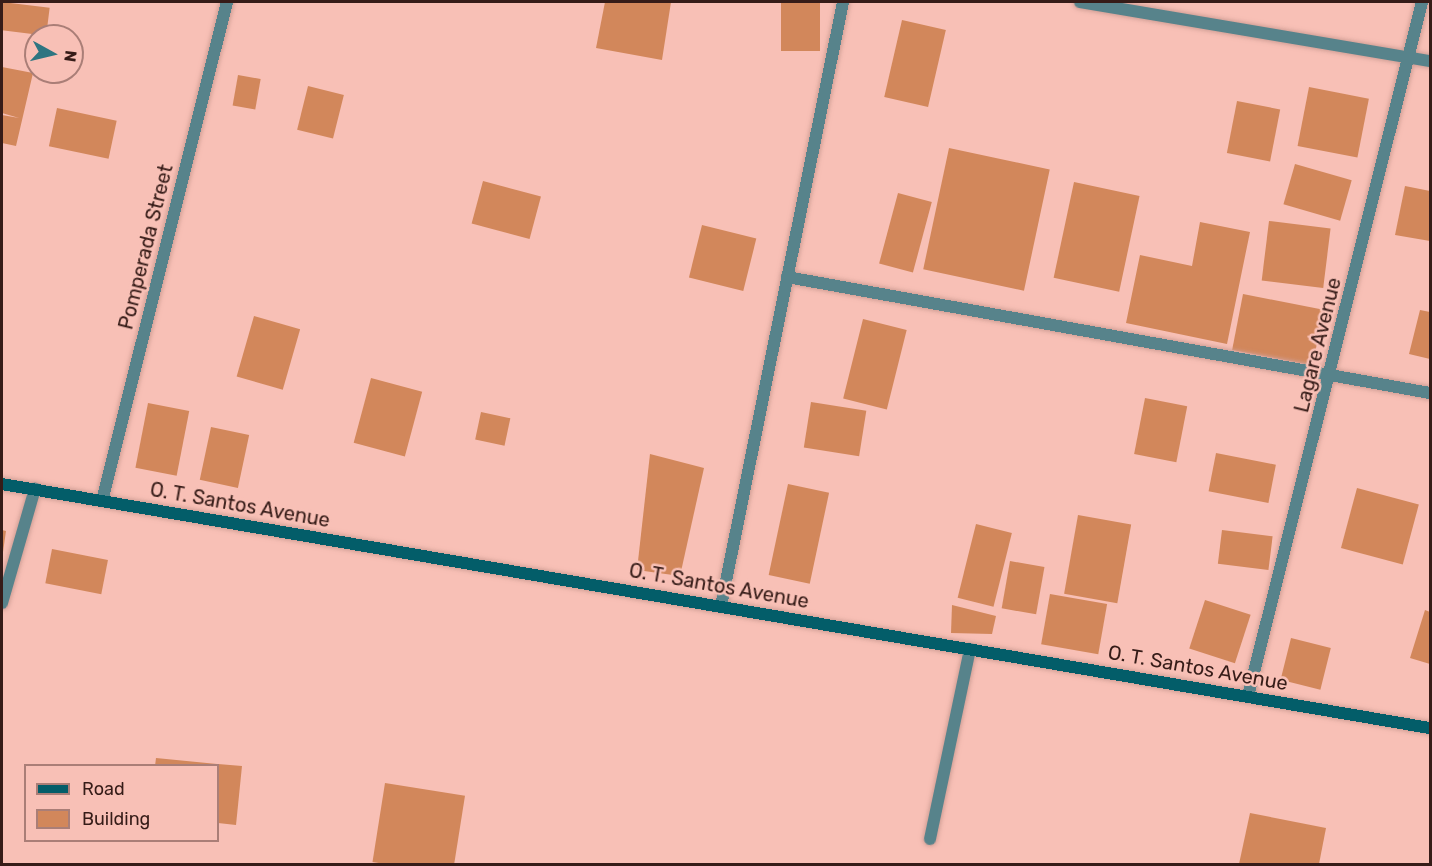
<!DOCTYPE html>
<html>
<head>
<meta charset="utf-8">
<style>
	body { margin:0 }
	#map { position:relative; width:1432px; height:866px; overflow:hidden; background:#f8c0b6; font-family:Rubik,sans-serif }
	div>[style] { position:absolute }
	.building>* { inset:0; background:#d2875b; transform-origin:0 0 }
	.roads { filter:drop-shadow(0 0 2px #d19f96) drop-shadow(0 0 2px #d19f96) }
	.lane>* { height:12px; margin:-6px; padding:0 6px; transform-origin:6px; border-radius:6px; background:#57838b }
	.street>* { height:12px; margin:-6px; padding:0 6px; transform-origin:6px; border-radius:6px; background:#57838b }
	.secondary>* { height:12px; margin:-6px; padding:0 6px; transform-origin:6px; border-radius:6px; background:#035d69 }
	span { translate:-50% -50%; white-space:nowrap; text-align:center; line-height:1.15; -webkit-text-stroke:5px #f8c0b6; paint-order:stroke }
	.street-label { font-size:20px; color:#361c18 }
	.frame { position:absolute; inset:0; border:3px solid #361c18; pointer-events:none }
	.legend { position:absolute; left:24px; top:764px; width:195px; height:78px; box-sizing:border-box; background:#f8c0b6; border:2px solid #aa7e77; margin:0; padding:8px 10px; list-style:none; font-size:18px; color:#361c18 }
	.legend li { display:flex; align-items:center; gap:12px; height:30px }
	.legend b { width:30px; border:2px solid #aa7e77 }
	.north { position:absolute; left:24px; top:24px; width:60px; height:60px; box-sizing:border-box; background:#f8c0b6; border:2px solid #aa7e77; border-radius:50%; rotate:98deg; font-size:16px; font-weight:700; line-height:24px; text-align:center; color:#361c18 }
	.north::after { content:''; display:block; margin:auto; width:21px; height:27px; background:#2e7581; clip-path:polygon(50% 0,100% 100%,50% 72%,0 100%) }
</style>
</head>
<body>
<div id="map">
	<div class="building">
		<i style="left:2px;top:2px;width:48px;height:28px;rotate:7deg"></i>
		<i style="clip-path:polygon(605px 2px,671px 2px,662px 60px,596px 48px)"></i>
		<i style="left:781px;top:2px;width:39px;height:49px"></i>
		<i style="left:902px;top:20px;width:45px;height:79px;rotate:13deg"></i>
		<i style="clip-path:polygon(2px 67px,33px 73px,16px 146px,2px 143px,2px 115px,19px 118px,2px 113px)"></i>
		<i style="left:238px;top:75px;width:23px;height:31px;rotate:10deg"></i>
		<i style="left:308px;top:86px;width:37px;height:45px;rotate:14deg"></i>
		<i style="left:1309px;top:87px;width:61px;height:60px;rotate:11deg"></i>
		<i style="left:1237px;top:101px;width:44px;height:53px;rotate:11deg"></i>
		<i style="left:57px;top:108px;width:61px;height:39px;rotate:12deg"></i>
		<i style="left:949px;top:148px;width:103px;height:124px;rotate:12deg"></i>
		<i style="left:1295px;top:164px;width:59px;height:42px;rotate:16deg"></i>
		<i style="left:483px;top:181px;width:60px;height:44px;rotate:15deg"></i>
		<i style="left:1074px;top:182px;width:67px;height:98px;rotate:12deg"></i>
		<i style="clip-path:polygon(1405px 186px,1430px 191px,1430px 241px,1395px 235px)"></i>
		<i style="left:898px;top:193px;width:35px;height:73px;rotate:15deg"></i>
		<i style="left:1269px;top:221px;width:62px;height:60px;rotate:7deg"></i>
		<i style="clip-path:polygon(1200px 222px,1250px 232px,1227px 344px,1126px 323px,1140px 255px,1192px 266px)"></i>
		<i style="left:702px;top:225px;width:56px;height:54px;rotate:14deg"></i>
		<i style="left:1243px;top:294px;width:82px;height:57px;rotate:11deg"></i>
		<i style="clip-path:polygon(1420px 310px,1430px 312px,1430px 359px,1409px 354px)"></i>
		<i style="left:254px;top:316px;width:48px;height:63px;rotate:16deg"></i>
		<i style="left:863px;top:319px;width:45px;height:82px;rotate:14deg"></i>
		<i style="left:371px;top:378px;width:53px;height:67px;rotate:15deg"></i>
		<i style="left:1145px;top:398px;width:43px;height:57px;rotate:11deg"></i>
		<i style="left:811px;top:402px;width:56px;height:46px;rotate:9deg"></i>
		<i style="left:148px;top:403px;width:42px;height:66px;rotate:11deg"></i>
		<i style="left:481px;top:412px;width:30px;height:28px;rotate:12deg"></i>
		<i style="left:211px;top:427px;width:39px;height:54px;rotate:12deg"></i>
		<i style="left:1216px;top:453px;width:61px;height:39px;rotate:11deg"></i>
		<i style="clip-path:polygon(650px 454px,704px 468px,680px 576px,637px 570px)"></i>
		<i style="left:788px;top:484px;width:42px;height:93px;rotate:12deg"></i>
		<i style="left:1357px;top:488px;width:64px;height:62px;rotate:15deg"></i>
		<i style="left:1078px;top:515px;width:54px;height:80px;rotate:10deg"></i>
		<i style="left:976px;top:524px;width:37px;height:76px;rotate:14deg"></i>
		<i style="clip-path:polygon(2px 530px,6px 531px,3px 552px,2px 552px)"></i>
		<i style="left:1222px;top:530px;width:51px;height:34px;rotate:7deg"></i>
		<i style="left:52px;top:549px;width:57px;height:35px;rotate:11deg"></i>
		<i style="left:1010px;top:561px;width:35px;height:48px;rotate:10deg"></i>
		<i style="left:1050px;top:594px;width:58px;height:51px;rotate:10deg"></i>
		<i style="left:1205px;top:600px;width:48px;height:51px;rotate:18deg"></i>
		<i style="clip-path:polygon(952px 605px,996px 616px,992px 634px,951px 633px)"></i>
		<i style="clip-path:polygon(1425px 610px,1430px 612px,1430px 664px,1410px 658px)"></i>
		<i style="left:1291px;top:638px;width:41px;height:43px;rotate:14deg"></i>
		<i style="clip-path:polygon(156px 758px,217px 764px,216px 766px,155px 766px)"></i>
		<i style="clip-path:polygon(218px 764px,242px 766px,236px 825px,218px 823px)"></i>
		<i style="left:385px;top:783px;width:81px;height:80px;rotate:9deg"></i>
		<i style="clip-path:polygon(1250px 813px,1326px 828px,1319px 864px,1239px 864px)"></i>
	</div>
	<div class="roads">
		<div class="lane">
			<i style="left:930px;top:839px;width:194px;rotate:-78.1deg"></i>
		</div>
		<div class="street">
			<i style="left:1080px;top:2px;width:355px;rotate:9.6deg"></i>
			<i style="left:787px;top:277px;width:653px;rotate:10.23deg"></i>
			<i style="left:102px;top:501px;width:514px;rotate:-75.94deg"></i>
			<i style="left:2px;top:603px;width:119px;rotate:-73.9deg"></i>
			<i style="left:721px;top:606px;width:616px;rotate:-78.58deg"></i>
			<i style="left:1248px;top:696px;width:715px;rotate:-75.92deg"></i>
		</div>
		<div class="secondary">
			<i style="left:2px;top:484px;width:1449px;rotate:9.7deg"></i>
		</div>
	</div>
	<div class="street-label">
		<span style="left:146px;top:247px;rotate:-76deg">Pomperada Street</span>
		<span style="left:1318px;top:345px;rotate:-76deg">Lagare Avenue</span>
		<span style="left:240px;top:505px;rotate:10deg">O. T. Santos Avenue</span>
		<span style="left:719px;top:586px;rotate:10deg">O. T. Santos Avenue</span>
		<span style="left:1198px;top:668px;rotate:10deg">O. T. Santos Avenue</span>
	</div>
	<div class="frame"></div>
	<ul class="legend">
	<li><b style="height:8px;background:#035d69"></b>Road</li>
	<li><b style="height:16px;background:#d2875b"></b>Building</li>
	</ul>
	<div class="north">N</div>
</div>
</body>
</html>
